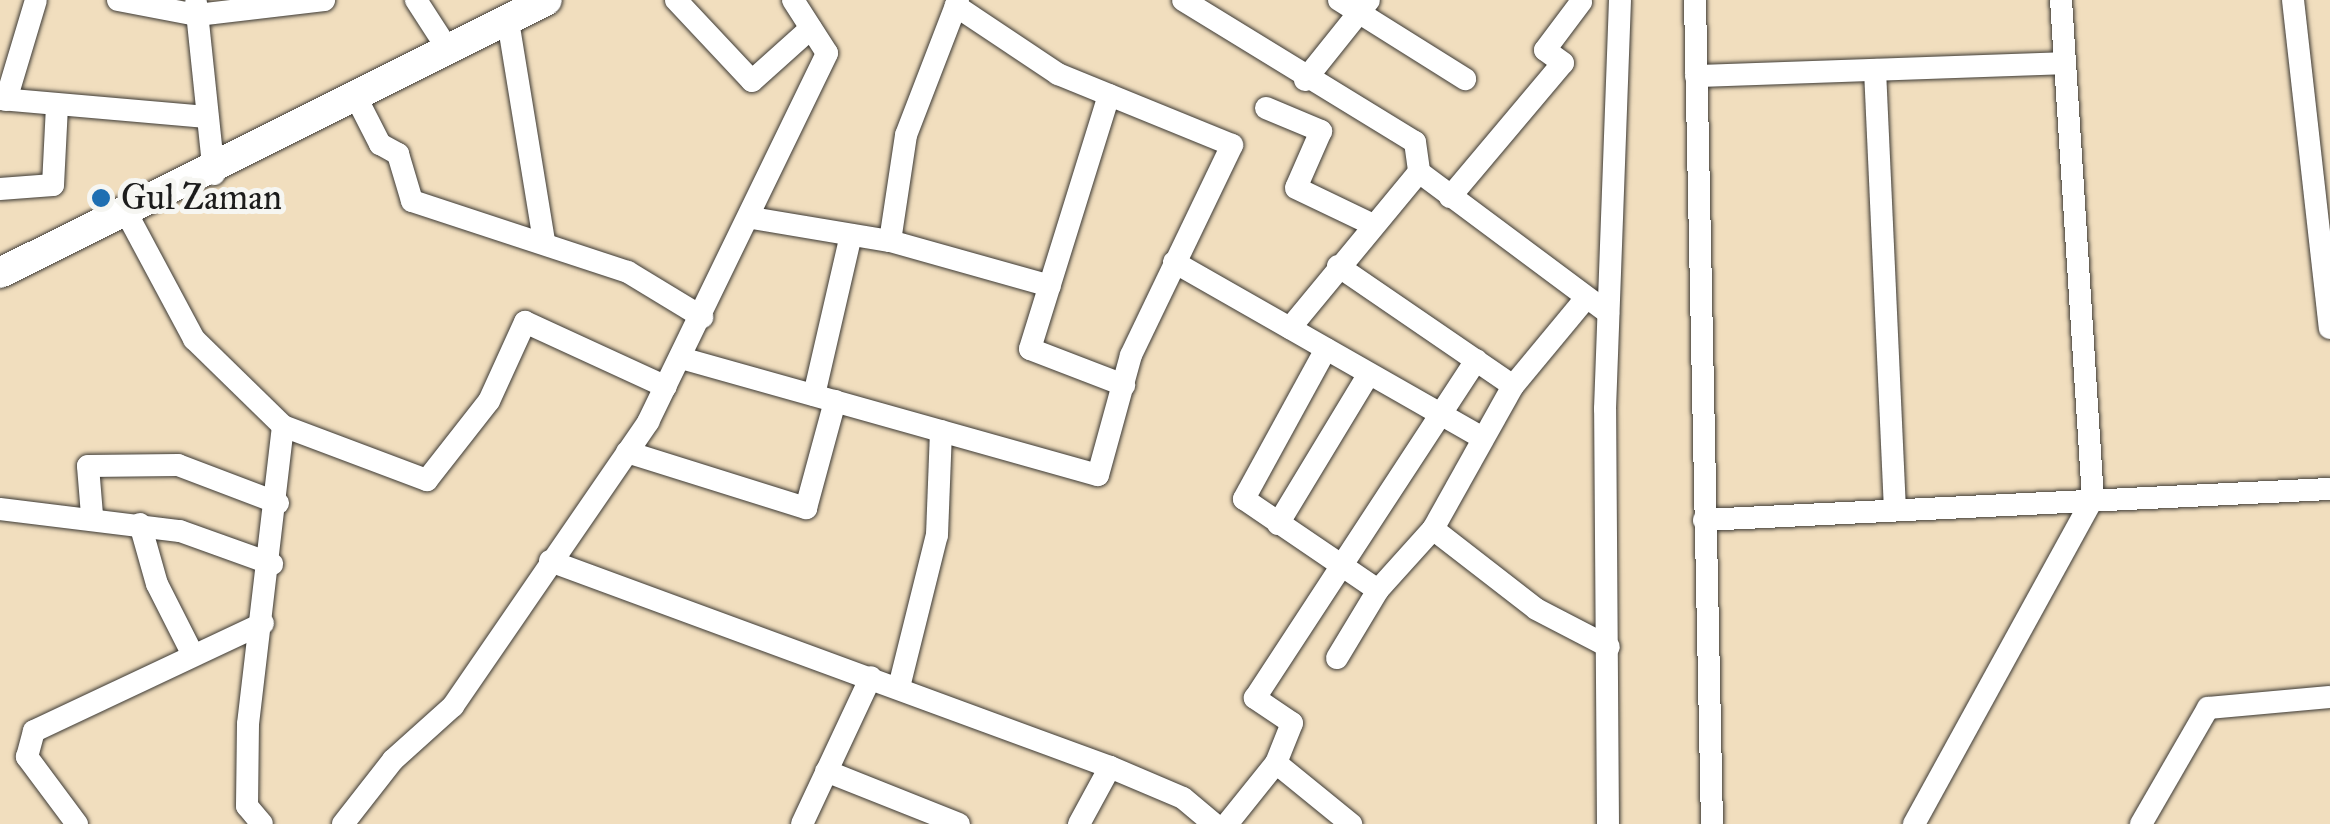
<!DOCTYPE html>
<html>
<head>
<meta charset="utf-8">
<style>
	body { margin:0 }
	#map { position:relative; width:2330px; height:824px; overflow:hidden; background:#f1debe; font-family:"IM FELL Great Primer",serif }
	div>[style] { position:absolute }
	.roads { filter:drop-shadow(0 0 2px #3c3934) drop-shadow(0 0 2px #3c3934) }
	.minor>* { height:22px; margin:-11px; padding:0 11px; transform-origin:11px; border-radius:11px; background:#fff }
	.tertiary>* { height:30px; margin:-15px; padding:0 15px; transform-origin:15px; border-radius:15px; background:#fff }
	.dots>* { width:28px; height:28px; translate:-50% -50%; box-sizing:border-box; border:5px solid #f6f6f2; border-radius:50% }
	span { translate:-50% -50%; white-space:nowrap; text-align:center; line-height:1.15; -webkit-text-stroke:10px #f6f6f2; paint-order:stroke }
	.poi-label { font-size:35px; color:#1c1c1c }
	.left { translate:0 -50%; text-align:left }
</style>
</head>
<body>
<div id="map">
	<div class="roads">
		<div class="minor">
			<i style="left:118px;top:0;width:80px;rotate:10.8deg"></i>
			<i style="left:197px;top:15px;width:128px;rotate:-6.7deg"></i>
			<i style="left:416px;top:0;width:61px;rotate:57.1deg"></i>
			<i style="left:676px;top:0;width:111px;rotate:46.8deg"></i>
			<i style="left:752px;top:81px;width:79px;rotate:-41.9deg"></i>
			<i style="left:1183px;top:0;width:272px;rotate:31.5deg"></i>
			<i style="left:1415px;top:142px;width:30px;rotate:82deg"></i>
			<i style="left:1419px;top:172px;width:236px;rotate:36.7deg"></i>
			<i style="left:1339px;top:0;width:149px;rotate:32.1deg"></i>
			<i style="left:1695px;top:0;width:824px;rotate:88.82deg"></i>
			<i style="left:2293px;top:0;width:330px;rotate:83.6deg"></i>
			<i style="left:196px;top:3px;width:172px;rotate:84deg"></i>
			<i style="left:508px;top:21px;width:222px;rotate:80.7deg"></i>
			<i style="left:1875px;top:70px;width:440px;rotate:87.4deg"></i>
			<i style="left:1696px;top:76px;width:369px;rotate:-2deg"></i>
			<i style="left:1305px;top:80px;width:102px;rotate:-51.3deg"></i>
			<i style="left:1109px;top:95px;width:266px;rotate:107.3deg"></i>
			<i style="left:1030px;top:349px;width:101px;rotate:21deg"></i>
			<i style="left:0;top:99px;width:205px;rotate:5deg"></i>
			<i style="left:357px;top:99px;width:51px;rotate:62.9deg"></i>
			<i style="left:380px;top:144px;width:21px;rotate:29deg"></i>
			<i style="left:398px;top:154px;width:49px;rotate:73.4deg"></i>
			<i style="left:412px;top:201px;width:227px;rotate:18.2deg"></i>
			<i style="left:628px;top:272px;width:87px;rotate:31.3deg"></i>
			<i style="left:6px;top:100px;width:104px;rotate:-73.3deg"></i>
			<i style="left:1266px;top:108px;width:60px;rotate:22.7deg"></i>
			<i style="left:1321px;top:131px;width:62px;rotate:113.7deg"></i>
			<i style="left:1296px;top:188px;width:83px;rotate:25.6deg"></i>
			<i style="left:0;top:189px;width:53px;rotate:-4.3deg"></i>
			<i style="left:53px;top:185px;width:80px;rotate:-87.1deg"></i>
			<i style="left:1450px;top:197px;width:175px;rotate:-49.9deg"></i>
			<i style="left:1563px;top:63px;width:22px;rotate:-144deg"></i>
			<i style="left:1545px;top:50px;width:60px;rotate:-53.1deg"></i>
			<i style="left:127px;top:214px;width:142px;rotate:61.8deg"></i>
			<i style="left:194px;top:339px;width:124px;rotate:44.3deg"></i>
			<i style="left:283px;top:426px;width:300px;rotate:96.7deg"></i>
			<i style="left:248px;top:724px;width:82px;rotate:90.7deg"></i>
			<i style="left:247px;top:806px;width:23px;rotate:50deg"></i>
			<i style="left:752px;top:218px;width:140px;rotate:9.5deg"></i>
			<i style="left:890px;top:241px;width:166px;rotate:15.7deg"></i>
			<i style="left:890px;top:241px;width:107px;rotate:-81.4deg"></i>
			<i style="left:906px;top:135px;width:145px;rotate:-68.9deg"></i>
			<i style="left:1174px;top:262px;width:355px;rotate:29.7deg"></i>
			<i style="left:1338px;top:266px;width:212px;rotate:34.4deg"></i>
			<i style="left:1290px;top:328px;width:202px;rotate:-50.4deg"></i>
			<i style="left:1326px;top:349px;width:171px;rotate:118.7deg"></i>
			<i style="left:1244px;top:499px;width:162px;rotate:34.2deg"></i>
			<i style="left:681px;top:358px;width:433px;rotate:15.7deg"></i>
			<i style="left:1098px;top:475px;width:124px;rotate:-74.6deg"></i>
			<i style="left:1131px;top:355px;width:233px;rotate:-64.3deg"></i>
			<i style="left:1232px;top:145px;width:188px;rotate:-157.8deg"></i>
			<i style="left:1058px;top:74px;width:123px;rotate:-146.3deg"></i>
			<i style="left:814px;top:395px;width:164px;rotate:-77deg"></i>
			<i style="left:283px;top:426px;width:154px;rotate:20.6deg"></i>
			<i style="left:427px;top:480px;width:100px;rotate:-51.9deg"></i>
			<i style="left:489px;top:401px;width:87px;rotate:-65.5deg"></i>
			<i style="left:525px;top:322px;width:155px;rotate:24.7deg"></i>
			<i style="left:627px;top:452px;width:188px;rotate:17.4deg"></i>
			<i style="left:806px;top:508px;width:111px;rotate:-74.8deg"></i>
			<i style="left:0;top:509px;width:181px;rotate:7deg"></i>
			<i style="left:180px;top:531px;width:98px;rotate:19.7deg"></i>
			<i style="left:92px;top:515px;width:49px;rotate:-94.7deg"></i>
			<i style="left:88px;top:466px;width:90px;rotate:-0.6deg"></i>
			<i style="left:178px;top:465px;width:107px;rotate:20.8deg"></i>
			<i style="left:1704px;top:520px;width:627px;rotate:-2.84deg"></i>
			<i style="left:140px;top:524px;width:62px;rotate:74.2deg"></i>
			<i style="left:157px;top:584px;width:77px;rotate:63.1deg"></i>
			<i style="left:1278px;top:524px;width:175px;rotate:-58.8deg"></i>
			<i style="left:1433px;top:529px;width:164px;rotate:-60.8deg"></i>
			<i style="left:1513px;top:386px;width:114px;rotate:-50.3deg"></i>
			<i style="left:550px;top:561px;width:597px;rotate:20.2deg"></i>
			<i style="left:1110px;top:767px;width:79px;rotate:23deg"></i>
			<i style="left:1183px;top:798px;width:40px;rotate:40deg"></i>
			<i style="left:1337px;top:658px;width:79px;rotate:-58.9deg"></i>
			<i style="left:1378px;top:590px;width:82px;rotate:-48deg"></i>
			<i style="left:1433px;top:529px;width:130px;rotate:37.8deg"></i>
			<i style="left:1536px;top:609px;width:82px;rotate:27.5deg"></i>
			<i style="left:899px;top:687px;width:157px;rotate:-76deg"></i>
			<i style="left:937px;top:535px;width:104px;rotate:-87.8deg"></i>
			<i style="left:1276px;top:763px;width:43px;rotate:-68.2deg"></i>
			<i style="left:1292px;top:723px;width:45px;rotate:-146deg"></i>
			<i style="left:1255px;top:698px;width:404px;rotate:-56.8deg"></i>
			<i style="left:826px;top:771px;width:143px;rotate:21.7deg"></i>
			<i style="left:77px;top:824px;width:84px;rotate:-126.7deg"></i>
			<i style="left:27px;top:757px;width:27px;rotate:-75deg"></i>
			<i style="left:34px;top:731px;width:253px;rotate:-25.2deg"></i>
			<i style="left:343px;top:824px;width:81px;rotate:-52deg"></i>
			<i style="left:393px;top:760px;width:81px;rotate:-42deg"></i>
			<i style="left:453px;top:706px;width:345px;rotate:-55.5deg"></i>
			<i style="left:648px;top:422px;width:410px;rotate:-64.1deg"></i>
			<i style="left:827px;top:53px;width:63px;rotate:-122.7deg"></i>
			<i style="left:802px;top:824px;width:162px;rotate:-64.9deg"></i>
			<i style="left:1079px;top:824px;width:65px;rotate:-61.5deg"></i>
			<i style="left:1227px;top:824px;width:78px;rotate:-51.2deg"></i>
			<i style="left:1276px;top:763px;width:97px;rotate:39.1deg"></i>
			<i style="left:1608px;top:824px;width:415px;rotate:-90.4deg"></i>
			<i style="left:1605px;top:409px;width:409px;rotate:-87.9deg"></i>
			<i style="left:1914px;top:824px;width:371px;rotate:-61.2deg"></i>
			<i style="left:2093px;top:499px;width:500px;rotate:-93.67deg"></i>
			<i style="left:2141px;top:824px;width:134px;rotate:-60deg"></i>
			<i style="left:2208px;top:708px;width:122px;rotate:-5.2deg"></i>
		</div>
		<div class="tertiary">
			<i style="left:0;top:273px;width:611px;rotate:-26.52deg"></i>
		</div>
	</div>
	<div class="dots">
		<i style="left:101px;top:198px;background:#1f6fb2"></i>
	</div>
	<div class="poi-label">
		<span class="left" style="left:121px;top:198px">Gul Zaman</span>
	</div>
</div>
</body>
</html>
